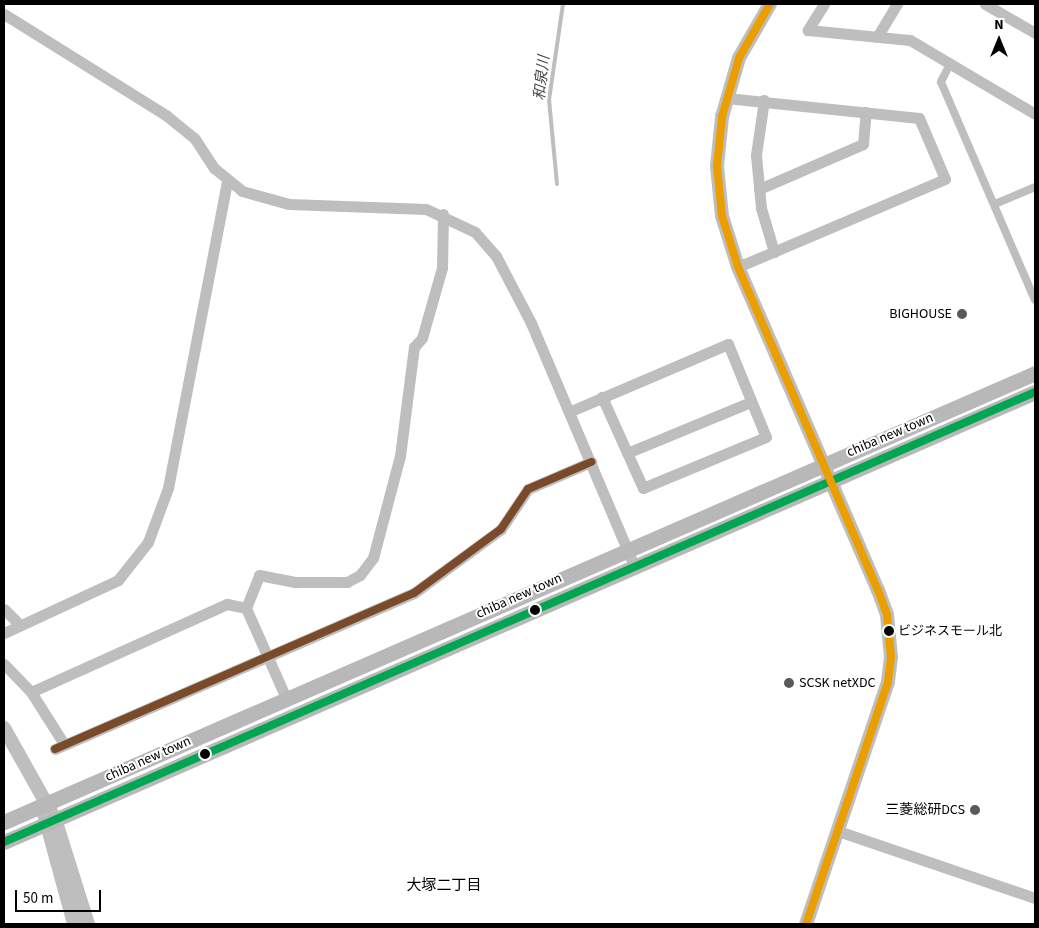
<!DOCTYPE html>
<html>
<head>
<meta charset="utf-8">
<style>
	body { margin:0 }
	#map { position:relative; width:1039px; height:928px; overflow:hidden; background:#fff; font-family:"Source Sans 3","Noto Sans JP",sans-serif }
	div>[style] { position:absolute }
	.stream>* { height:4px; margin:-2px; padding:0 2px; transform-origin:2px; border-radius:2px; background:#bebebe }
	.pedestrian>* { height:8px; margin:-4px; padding:0 4px; transform-origin:4px; border-radius:4px; background:#bebebe }
	.minor>* { height:11px; margin:-5.5px; padding:0 5.5px; transform-origin:5.5px; border-radius:5.5px; background:#bebebe }
	.tertiary>* { height:14px; margin:-7px; padding:0 7px; transform-origin:7px; border-radius:7px; background:#bebebe }
	.secondary>* { height:15px; margin:-7.5px; padding:0 7.5px; transform-origin:7.5px; border-radius:7.5px; background:#b8b8b8 }
	.bus-1>* { height:8px; margin:-4px; padding:0 4px; transform-origin:4px; border-radius:4px; background:#00a651 }
	.bus-2>* { height:8px; margin:-4px; padding:0 4px; transform-origin:4px; border-radius:4px; background:#eb9e00 }
	.bus-3>* { height:8px; margin:-4px; padding:0 4px; transform-origin:4px; border-radius:4px; background:#7a4b2a }
	.dots>* { width:14px; height:14px; translate:-50% -50%; box-sizing:border-box; border:2px solid #fff; border-radius:50% }
	span { translate:-50% -50%; white-space:nowrap; text-align:center; line-height:1.15; -webkit-text-stroke:4px #fff; paint-order:stroke }
	.bus-label { font-size:13px; color:#000 }
	.left { translate:0 -50%; text-align:left }
	.poi-label { font-size:14px; color:#000 }
	.right { translate:-100% -50%; text-align:right }
	.street-label { font-size:14px; color:#000 }
	.water-label { font-size:15px; color:#434343; font-style:italic }
	.neighbourhood-label { font-size:15px; color:#000 }
	.frame { position:absolute; inset:0; border:5px solid #000; pointer-events:none }
	.north { position:absolute; left:974px; top:15px; width:50px; height:50px; -webkit-text-stroke:4px #fff; paint-order:stroke; rotate:0deg; font-size:14px; font-weight:700; line-height:20px; text-align:center; color:#000 }
	.north::after { content:''; display:block; margin:auto; width:18px; height:22px; background:#000; clip-path:polygon(50% 0,100% 100%,50% 72%,0 100%) }
	.scale { position:absolute; left:15px; top:890px; width:86px; height:22px; box-sizing:border-box; border:2px solid #000; border-top:0; padding-left:6px; font-size:15px; line-height:18px; white-space:nowrap; color:#000; -webkit-text-stroke:4px #fff; paint-order:stroke }
</style>
</head>
<body>
<div id="map">
	<div class="stream">
		<i style="left:557px;top:184px;width:84px;rotate:-95.4deg"></i>
		<i style="left:549px;top:100px;width:97px;rotate:-81.7deg"></i>
	</div>
	<div class="pedestrian">
		<i style="left:950px;top:64px;width:20px;rotate:117deg"></i>
		<i style="left:941px;top:82px;width:237px;rotate:66.7deg"></i>
		<i style="left:995px;top:204px;width:43px;rotate:-23deg"></i>
	</div>
	<div class="minor">
		<i style="left:824px;top:4px;width:31px;rotate:122deg"></i>
		<i style="left:808px;top:30px;width:102px;rotate:5.6deg"></i>
		<i style="left:910px;top:40px;width:145px;rotate:30.6deg"></i>
		<i style="left:985px;top:4px;width:58px;rotate:30.1deg"></i>
		<i style="left:4px;top:14px;width:192px;rotate:32deg"></i>
		<i style="left:167px;top:116px;width:36px;rotate:39deg"></i>
		<i style="left:195px;top:139px;width:35px;rotate:57deg"></i>
		<i style="left:214px;top:168px;width:36px;rotate:39deg"></i>
		<i style="left:242px;top:191px;width:49px;rotate:15.5deg"></i>
		<i style="left:289px;top:204px;width:137px;rotate:2.1deg"></i>
		<i style="left:426px;top:209px;width:54px;rotate:25.1deg"></i>
		<i style="left:475px;top:232px;width:32px;rotate:49deg"></i>
		<i style="left:496px;top:256px;width:76px;rotate:62.4deg"></i>
		<i style="left:531px;top:323px;width:264px;rotate:67deg"></i>
		<i style="left:877px;top:37px;width:39px;rotate:-59deg"></i>
		<i style="left:726px;top:98px;width:194px;rotate:5.9deg"></i>
		<i style="left:919px;top:118px;width:66px;rotate:66.9deg"></i>
		<i style="left:945px;top:179px;width:225px;rotate:157deg"></i>
		<i style="left:764px;top:100px;width:56px;rotate:98.3deg"></i>
		<i style="left:756px;top:155px;width:53px;rotate:84.6deg"></i>
		<i style="left:761px;top:208px;width:46px;rotate:73.5deg"></i>
		<i style="left:759px;top:189px;width:113px;rotate:-23.4deg"></i>
		<i style="left:863px;top:144px;width:32px;rotate:-85deg"></i>
		<i style="left:571px;top:411px;width:171px;rotate:-23.1deg"></i>
		<i style="left:728px;top:344px;width:100px;rotate:67.8deg"></i>
		<i style="left:766px;top:437px;width:133px;rotate:157.5deg"></i>
		<i style="left:643px;top:488px;width:100px;rotate:-114.3deg"></i>
		<i style="left:627px;top:453px;width:134px;rotate:-22.4deg"></i>
		<i style="left:4px;top:609px;width:23px;rotate:45deg"></i>
		<i style="left:4px;top:633px;width:126px;rotate:-24.9deg"></i>
		<i style="left:118px;top:580px;width:48px;rotate:-51.7deg"></i>
		<i style="left:148px;top:542px;width:58px;rotate:-69.7deg"></i>
		<i style="left:168px;top:488px;width:313px;rotate:-79.1deg"></i>
		<i style="left:4px;top:664px;width:39px;rotate:46deg"></i>
		<i style="left:31px;top:692px;width:62px;rotate:57.6deg"></i>
		<i style="left:31px;top:692px;width:215px;rotate:-24.2deg"></i>
		<i style="left:227px;top:604px;width:19px;rotate:12deg"></i>
		<i style="left:286px;top:698px;width:98px;rotate:-114deg"></i>
		<i style="left:246px;top:608px;width:35px;rotate:-68deg"></i>
		<i style="left:259px;top:575px;width:38px;rotate:11deg"></i>
		<i style="left:296px;top:582px;width:51px"></i>
		<i style="left:347px;top:582px;width:15px;rotate:-28deg"></i>
		<i style="left:360px;top:575px;width:21px;rotate:-53deg"></i>
		<i style="left:373px;top:558px;width:106px;rotate:-75.2deg"></i>
		<i style="left:400px;top:456px;width:110px;rotate:-82.7deg"></i>
		<i style="left:414px;top:347px;width:12px;rotate:-48deg"></i>
		<i style="left:422px;top:338px;width:73px;rotate:-74.1deg"></i>
		<i style="left:442px;top:268px;width:54px;rotate:-88.9deg"></i>
		<i style="left:55px;top:749px;width:391px;rotate:-23.5deg"></i>
		<i style="left:414px;top:593px;width:108px;rotate:-36.3deg"></i>
		<i style="left:501px;top:529px;width:48px;rotate:-56deg"></i>
		<i style="left:528px;top:489px;width:69px;rotate:-23.2deg"></i>
		<i style="left:838px;top:831px;width:208px;rotate:18.8deg"></i>
	</div>
	<div class="tertiary">
		<i style="left:770px;top:4px;width:62px;rotate:119.9deg"></i>
		<i style="left:739px;top:58px;width:61px;rotate:106.1deg"></i>
		<i style="left:722px;top:117px;width:49px;rotate:95.8deg"></i>
		<i style="left:717px;top:166px;width:50px;rotate:84.3deg"></i>
		<i style="left:722px;top:216px;width:53px;rotate:72.6deg"></i>
		<i style="left:738px;top:267px;width:352px;rotate:66.6deg"></i>
		<i style="left:878px;top:590px;width:27px;rotate:70deg"></i>
		<i style="left:887px;top:615px;width:42px;rotate:84.6deg"></i>
		<i style="left:891px;top:657px;width:25px;rotate:97deg"></i>
		<i style="left:888px;top:682px;width:256px;rotate:108.7deg"></i>
		<i style="left:4px;top:728px;width:104px;rotate:60.7deg"></i>
		<i style="left:55px;top:819px;width:110px;rotate:72.6deg"></i>
		<i style="left:44px;top:814px;width:114px;rotate:74.7deg"></i>
	</div>
	<div class="secondary">
		<i style="left:4px;top:822px;width:1125px;rotate:-23.53deg"></i>
		<i style="left:4px;top:842px;width:1125px;rotate:-23.58deg"></i>
	</div>
	<div class="bus-1">
		<i style="left:4px;top:842px;width:1125px;rotate:-23.58deg"></i>
	</div>
	<div class="bus-2">
		<i style="left:770px;top:4px;width:62px;rotate:119.9deg"></i>
		<i style="left:739px;top:58px;width:61px;rotate:106.1deg"></i>
		<i style="left:722px;top:117px;width:49px;rotate:95.8deg"></i>
		<i style="left:717px;top:166px;width:50px;rotate:84.3deg"></i>
		<i style="left:722px;top:216px;width:53px;rotate:72.6deg"></i>
		<i style="left:738px;top:267px;width:352px;rotate:66.6deg"></i>
		<i style="left:878px;top:590px;width:27px;rotate:70deg"></i>
		<i style="left:887px;top:615px;width:42px;rotate:84.6deg"></i>
		<i style="left:891px;top:657px;width:25px;rotate:97deg"></i>
		<i style="left:888px;top:682px;width:256px;rotate:108.7deg"></i>
	</div>
	<div class="bus-3">
		<i style="left:55px;top:749px;width:391px;rotate:-23.5deg"></i>
		<i style="left:414px;top:593px;width:108px;rotate:-36.3deg"></i>
		<i style="left:501px;top:529px;width:48px;rotate:-56deg"></i>
		<i style="left:528px;top:489px;width:69px;rotate:-23.2deg"></i>
	</div>
	<div class="dots">
		<i style="left:962px;top:314px;background:#595959"></i>
		<i style="left:535px;top:610px;background:#000"></i>
		<i style="left:889px;top:631px;background:#000"></i>
		<i style="left:789px;top:683px;background:#595959"></i>
		<i style="left:205px;top:754px;background:#000"></i>
		<i style="left:975px;top:810px;background:#595959"></i>
	</div>
	<div class="bus-label">
		<span class="left" style="left:898px;top:631px">ビジネスモール北</span>
	</div>
	<div class="poi-label">
		<span class="right" style="left:952px;top:314px">BIGHOUSE</span>
		<span class="left" style="left:799px;top:683px">SCSK netXDC</span>
		<span class="right" style="left:965px;top:810px">三菱総研DCS</span>
	</div>
	<div class="street-label">
		<span style="left:890px;top:435px;rotate:-23deg">chiba new town</span>
		<span style="left:519px;top:596px;rotate:-24deg">chiba new town</span>
		<span style="left:148px;top:759px;rotate:-24deg">chiba new town</span>
	</div>
	<div class="water-label">
		<span style="left:542px;top:78px;rotate:-84deg">和泉川</span>
	</div>
	<div class="neighbourhood-label">
		<span style="left:444px;top:886px">大塚二丁目</span>
	</div>
	<div class="frame"></div>
	<div class="north">N</div>
	<div class="scale">50 m</div>
</div>
</body>
</html>
